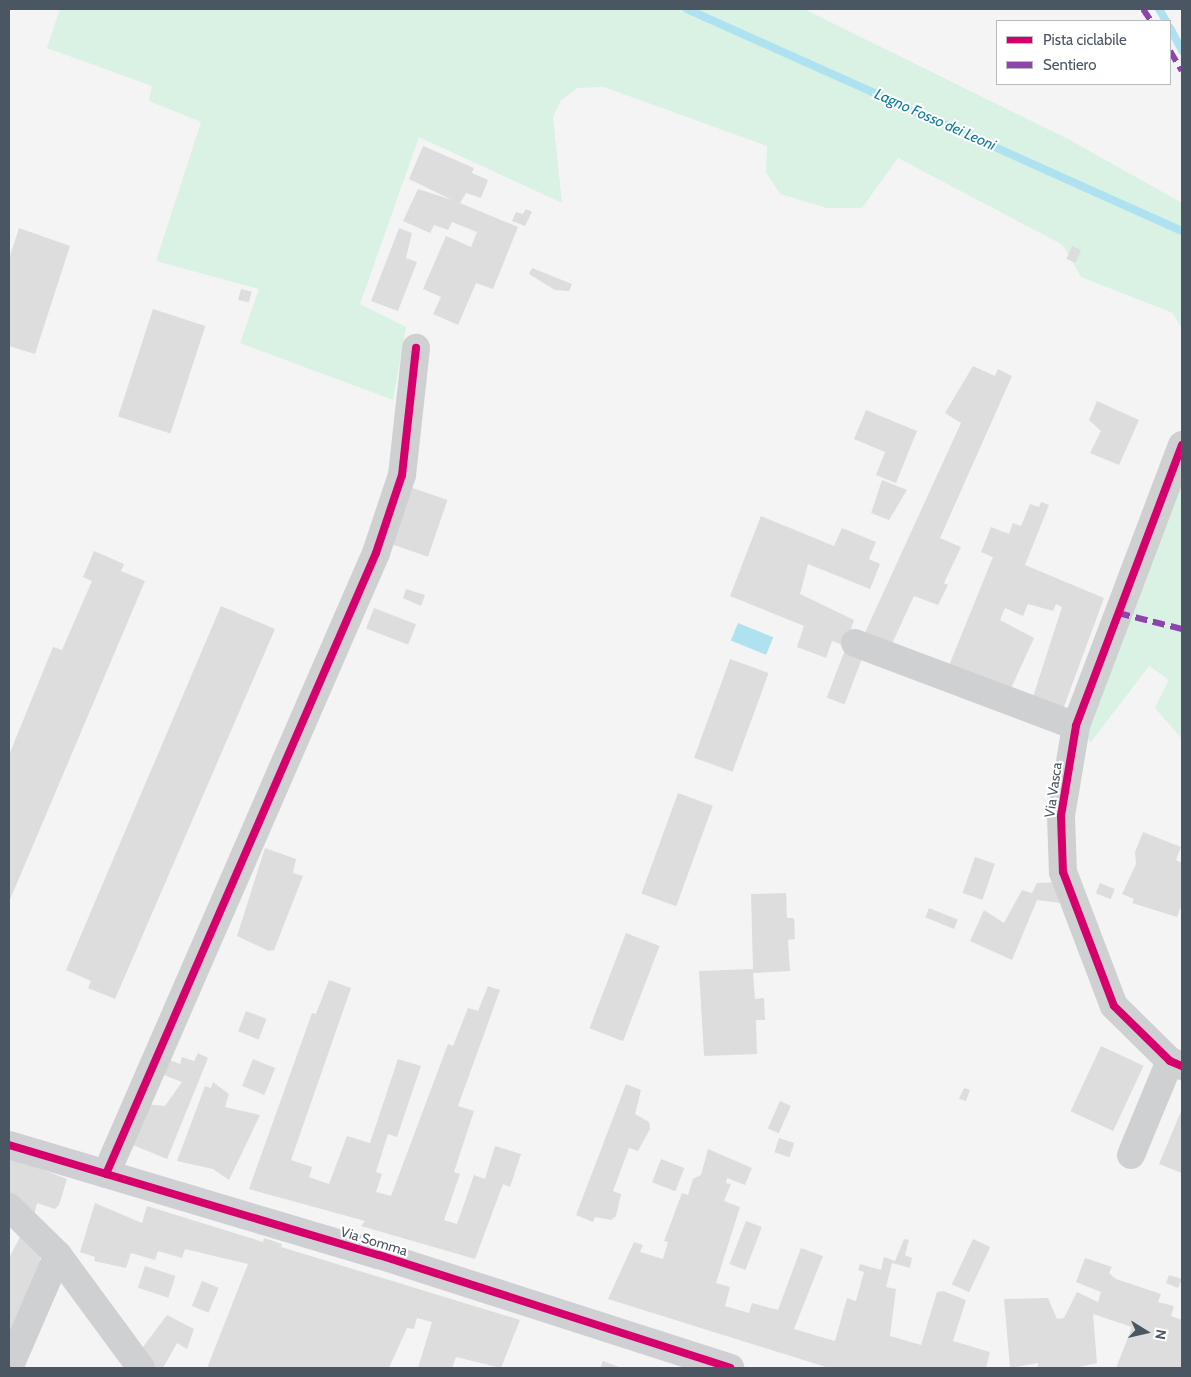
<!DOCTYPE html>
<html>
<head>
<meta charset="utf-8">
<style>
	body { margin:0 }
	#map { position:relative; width:1191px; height:1377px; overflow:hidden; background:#f4f4f4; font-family:Cabin,sans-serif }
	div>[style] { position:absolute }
	.green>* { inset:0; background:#d9f2e3 }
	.water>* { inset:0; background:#aee2f0; transform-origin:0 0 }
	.stream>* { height:8px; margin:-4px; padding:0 4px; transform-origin:4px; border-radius:4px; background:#aee2f0 }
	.building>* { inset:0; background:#ddddde; transform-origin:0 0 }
	.street>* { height:28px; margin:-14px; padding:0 14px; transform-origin:14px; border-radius:14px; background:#ced0d2 }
	.secondary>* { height:28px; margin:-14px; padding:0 14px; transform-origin:14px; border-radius:14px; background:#ced0d4 }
	.quiet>* { height:6px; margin-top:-3px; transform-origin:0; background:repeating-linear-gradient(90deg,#8e44ad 0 12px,transparent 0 18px) }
	.cycleway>* { height:8px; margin:-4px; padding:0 4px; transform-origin:4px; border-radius:4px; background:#d6006c }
	span { translate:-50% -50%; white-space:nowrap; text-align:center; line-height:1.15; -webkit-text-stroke:4px #fff; paint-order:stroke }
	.street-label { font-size:14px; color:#4a5661 }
	.water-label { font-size:15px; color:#0c7c9b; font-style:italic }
	.frame { position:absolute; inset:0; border:10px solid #4a5661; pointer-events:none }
	.legend { position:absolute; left:996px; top:20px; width:175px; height:65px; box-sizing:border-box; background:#fff; border:1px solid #b7bbc0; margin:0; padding:6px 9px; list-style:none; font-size:15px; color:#4a5661 }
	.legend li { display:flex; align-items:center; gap:10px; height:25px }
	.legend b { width:25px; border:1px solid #b7bbc0 }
	.north { position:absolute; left:1121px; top:1307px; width:50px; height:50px; -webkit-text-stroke:4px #fff; paint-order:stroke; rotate:100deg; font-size:14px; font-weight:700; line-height:20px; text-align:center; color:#4a5661 }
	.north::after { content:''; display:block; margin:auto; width:18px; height:22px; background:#4a5661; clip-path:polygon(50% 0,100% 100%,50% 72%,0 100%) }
</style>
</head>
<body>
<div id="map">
	<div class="green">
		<i style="clip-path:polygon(60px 9px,804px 9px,1070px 140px,1182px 203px,1182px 329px,1173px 313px,1081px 277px,1063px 245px,898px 158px,862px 208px,827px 208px,780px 194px,766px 172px,767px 146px,604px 87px,578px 88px,561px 100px,553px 117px,562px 203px,419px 137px,360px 304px,406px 327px,393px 400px,240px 343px,259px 289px,156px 261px,201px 122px,149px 101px,152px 86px,47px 48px)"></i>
		<i style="clip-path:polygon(1182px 480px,1182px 739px,1155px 708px,1169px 680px,1149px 666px,1091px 742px,1078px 734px)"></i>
	</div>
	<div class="water">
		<i style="left:738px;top:623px;width:38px;height:19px;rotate:22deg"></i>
	</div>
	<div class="stream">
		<i style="left:687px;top:9px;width:543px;rotate:24.16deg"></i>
		<i style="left:1159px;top:9px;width:14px;rotate:60deg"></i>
		<i style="left:1170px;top:28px;width:26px;rotate:62deg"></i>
	</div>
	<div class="building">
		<i style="clip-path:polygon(423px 146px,474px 168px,472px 173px,488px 180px,481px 198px,466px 193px,460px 203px,518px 227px,493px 289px,476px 283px,458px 325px,433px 314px,441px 297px,423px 289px,446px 236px,471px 247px,477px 232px,452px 222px,448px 230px,434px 225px,430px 233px,403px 221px,418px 189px,452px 200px,409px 179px)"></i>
		<i style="clip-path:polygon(526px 209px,532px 212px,525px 226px,512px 221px,516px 212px,523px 214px)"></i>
		<i style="clip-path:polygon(19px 228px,70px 246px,35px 354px,9px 346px,9px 259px)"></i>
		<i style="clip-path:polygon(399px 228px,412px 233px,406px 258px,417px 262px,398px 311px,371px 301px)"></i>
		<i style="left:1072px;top:246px;width:10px;height:14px;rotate:24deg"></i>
		<i style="clip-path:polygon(532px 268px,572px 284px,569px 291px,555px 290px,529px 274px)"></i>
		<i style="left:241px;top:289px;width:11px;height:11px;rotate:15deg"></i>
		<i style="left:153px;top:309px;width:55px;height:113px;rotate:18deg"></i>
		<i style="clip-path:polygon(973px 366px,995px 376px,998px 369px,1012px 376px,940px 538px,961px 547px,944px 583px,948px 585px,938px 605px,914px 596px,891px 646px,863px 637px,961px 423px,945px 413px)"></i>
		<i style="clip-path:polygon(1097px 401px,1139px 420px,1119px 465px,1090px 453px,1101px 431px,1089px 420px)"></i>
		<i style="clip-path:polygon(866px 410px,917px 431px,896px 483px,876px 475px,885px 452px,854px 439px)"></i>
		<i style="clip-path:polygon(882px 480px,907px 490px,889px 520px,871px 513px)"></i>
		<i style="left:404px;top:485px;width:46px;height:60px;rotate:19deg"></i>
		<i style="clip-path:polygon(1041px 502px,1049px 505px,1025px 565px,1104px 598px,1062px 712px,1032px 700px,1062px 607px,1056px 604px,1053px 611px,1028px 604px,1023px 616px,1005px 608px,1000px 620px,1034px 638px,1009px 693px,948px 668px,993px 557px,981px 552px,991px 527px,1009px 534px,1013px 523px,1021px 526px,1030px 504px,1039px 507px)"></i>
		<i style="clip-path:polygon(761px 516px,834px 546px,842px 528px,876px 542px,869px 559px,880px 564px,870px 589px,808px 564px,800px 594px,854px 620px,845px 646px,832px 641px,826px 658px,797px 647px,804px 626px,730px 596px)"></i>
		<i style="clip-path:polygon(94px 551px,124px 564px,121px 571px,145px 581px,9px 902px,9px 755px,53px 647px,62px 650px,92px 581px,83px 577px)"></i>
		<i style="clip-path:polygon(406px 589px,425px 595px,421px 606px,403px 598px)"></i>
		<i style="clip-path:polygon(221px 606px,275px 629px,115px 999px,88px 988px,91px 981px,66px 970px)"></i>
		<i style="left:374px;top:608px;width:45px;height:22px;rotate:21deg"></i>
		<i style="left:845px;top:650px;width:19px;height:51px;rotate:21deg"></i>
		<i style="left:730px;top:659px;width:41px;height:105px;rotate:20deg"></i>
		<i style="left:678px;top:793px;width:37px;height:107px;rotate:20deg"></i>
		<i style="clip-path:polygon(1143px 832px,1181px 847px,1176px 860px,1182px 863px,1182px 904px,1177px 917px,1132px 903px,1134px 899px,1122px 894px,1136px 864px,1135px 852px)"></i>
		<i style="clip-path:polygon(265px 848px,296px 859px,293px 873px,303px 876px,274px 950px,269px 951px,237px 936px)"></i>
		<i style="left:975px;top:857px;width:21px;height:38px;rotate:19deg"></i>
		<i style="clip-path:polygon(1058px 882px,1068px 904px,1037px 900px,1012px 960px,970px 941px,984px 910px,1004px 923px,1022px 890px,1032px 893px,1037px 883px)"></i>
		<i style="left:1100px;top:883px;width:16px;height:11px;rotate:22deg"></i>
		<i style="clip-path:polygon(786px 893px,787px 918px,794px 918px,795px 939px,788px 940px,790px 971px,753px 973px,755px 999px,764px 998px,765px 1020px,756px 1020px,757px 1054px,704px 1056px,699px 971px,753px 969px,751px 894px)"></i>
		<i style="left:929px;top:908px;width:31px;height:10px;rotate:22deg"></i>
		<i style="left:626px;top:933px;width:36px;height:102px;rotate:21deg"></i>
		<i style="clip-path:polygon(329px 980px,351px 988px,291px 1160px,312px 1167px,309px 1177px,329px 1184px,347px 1136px,370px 1143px,398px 1059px,421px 1066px,397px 1137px,388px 1134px,376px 1172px,382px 1174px,376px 1192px,391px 1196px,448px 1044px,453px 1046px,468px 1008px,478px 1011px,488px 986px,500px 990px,458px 1106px,474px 1111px,454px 1172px,460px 1174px,444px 1220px,457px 1224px,474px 1175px,485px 1179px,495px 1146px,521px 1154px,510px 1187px,503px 1184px,475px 1259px,361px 1226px,365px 1221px,249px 1189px,312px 1013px,316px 1014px)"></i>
		<i style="left:246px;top:1011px;width:22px;height:22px;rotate:21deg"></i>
		<i style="left:1101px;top:1046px;width:47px;height:72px;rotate:25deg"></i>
		<i style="clip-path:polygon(198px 1053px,208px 1058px,167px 1159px,128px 1143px,144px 1104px,165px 1106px,182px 1082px,156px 1072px,162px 1057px,180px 1064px,182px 1057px,194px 1061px)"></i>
		<i style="left:253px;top:1059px;width:24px;height:29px;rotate:22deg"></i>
		<i style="clip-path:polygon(213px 1082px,229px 1094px,225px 1107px,260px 1115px,229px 1180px,213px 1169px,177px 1161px,205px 1086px,211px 1088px)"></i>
		<i style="clip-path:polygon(626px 1084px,641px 1090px,635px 1114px,649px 1122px,650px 1129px,638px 1151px,629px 1148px,613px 1191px,621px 1194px,616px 1216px,611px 1220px,595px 1217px,593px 1222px,576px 1215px)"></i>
		<i style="clip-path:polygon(964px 1088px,970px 1090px,966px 1101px,959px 1099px)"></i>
		<i style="left:780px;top:1101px;width:12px;height:30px;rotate:24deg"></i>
		<i style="clip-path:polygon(1182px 1109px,1182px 1173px,1159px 1164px)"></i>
		<i style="left:779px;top:1138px;width:16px;height:15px;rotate:18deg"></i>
		<i style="clip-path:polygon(708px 1149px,752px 1168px,745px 1185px,727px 1178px,726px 1183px,731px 1184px,724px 1201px,740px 1207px,716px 1283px,730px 1287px,725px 1306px,749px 1313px,752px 1303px,778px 1310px,801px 1248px,823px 1256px,794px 1329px,835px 1341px,847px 1298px,856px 1301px,864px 1272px,858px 1270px,860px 1264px,881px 1270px,884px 1257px,895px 1261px,904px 1239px,909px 1240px,905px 1255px,912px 1258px,910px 1268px,892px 1263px,886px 1287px,896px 1289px,890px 1336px,921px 1345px,937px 1292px,943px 1291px,966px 1300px,953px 1341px,990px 1352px,986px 1368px,829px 1368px,608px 1299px,634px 1242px,643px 1245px,640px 1252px,663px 1259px,668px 1242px,664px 1241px,682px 1193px,688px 1195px,693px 1179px,701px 1175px)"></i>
		<i style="clip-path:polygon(9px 1157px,67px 1179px,59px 1205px,55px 1209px,37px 1203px,33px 1221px,9px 1199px)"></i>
		<i style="left:661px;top:1159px;width:25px;height:25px;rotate:21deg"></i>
		<i style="clip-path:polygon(95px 1203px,142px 1223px,147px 1206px,263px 1242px,264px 1238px,282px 1244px,281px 1247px,520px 1320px,501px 1368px,456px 1357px,452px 1368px,418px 1368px,432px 1322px,417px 1318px,414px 1329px,407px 1328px,389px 1368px,207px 1368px,248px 1264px,185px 1249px,182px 1258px,158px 1251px,155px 1260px,131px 1253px,126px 1268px,94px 1261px,95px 1257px,80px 1252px)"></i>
		<i style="left:746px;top:1221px;width:17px;height:46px;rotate:21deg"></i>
		<i style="clip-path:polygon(21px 1235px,40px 1255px,41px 1269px,13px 1332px,9px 1330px,9px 1258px)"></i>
		<i style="left:973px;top:1239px;width:19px;height:50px;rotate:25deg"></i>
		<i style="clip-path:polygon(1085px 1258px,1112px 1267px,1109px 1273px,1116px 1279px,1161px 1294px,1158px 1302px,1174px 1306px,1171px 1316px,1182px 1320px,1182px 1368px,1116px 1368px,1132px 1327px,1093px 1314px,1097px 1363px,1076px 1368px,1038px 1368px,1038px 1363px,1010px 1368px,1004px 1299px,1048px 1298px,1057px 1319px,1064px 1318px,1077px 1292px,1098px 1302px,1101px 1292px,1076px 1282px)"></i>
		<i style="left:145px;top:1266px;width:32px;height:23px;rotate:18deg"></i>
		<i style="clip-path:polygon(1169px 1275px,1182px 1279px,1178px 1288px,1166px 1283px)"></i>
		<i style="left:202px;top:1281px;width:18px;height:27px;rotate:22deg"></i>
		<i style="clip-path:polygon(167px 1315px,194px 1329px,187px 1349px,177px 1343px,163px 1368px,148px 1368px,137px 1355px)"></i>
		<i style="clip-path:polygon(603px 1361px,622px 1368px,600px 1368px)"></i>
	</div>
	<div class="street">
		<i style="left:1182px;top:445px;width:300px;rotate:110.7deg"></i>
		<i style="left:1076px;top:726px;width:91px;rotate:99.5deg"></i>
		<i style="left:1061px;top:816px;width:56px;rotate:88deg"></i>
		<i style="left:1063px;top:872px;width:143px;rotate:69.2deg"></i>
		<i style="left:1114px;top:1006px;width:78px;rotate:44.5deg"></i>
		<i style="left:1170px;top:1061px;width:13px;rotate:23deg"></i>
		<i style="left:855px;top:643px;width:236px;rotate:20.6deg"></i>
		<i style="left:1131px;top:1155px;width:102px;rotate:-67.5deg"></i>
		<i style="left:106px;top:1174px;width:677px;rotate:-66.5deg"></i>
		<i style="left:376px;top:553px;width:82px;rotate:-71.6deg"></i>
		<i style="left:402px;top:475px;width:128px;rotate:-83.7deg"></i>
		<i style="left:9px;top:1207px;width:69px;rotate:44.4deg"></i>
		<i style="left:58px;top:1255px;width:140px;rotate:53.7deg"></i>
		<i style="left:9px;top:1368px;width:123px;rotate:-66.6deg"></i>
	</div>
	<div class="secondary">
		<i style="left:9px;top:1145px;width:386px;rotate:16.6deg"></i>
		<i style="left:379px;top:1255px;width:369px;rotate:17.8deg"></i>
	</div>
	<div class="quiet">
		<i style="left:1143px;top:9px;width:14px;rotate:56deg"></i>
		<i style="left:1170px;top:51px;width:23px;rotate:59deg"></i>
		<i style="left:1118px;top:613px;width:66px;rotate:14deg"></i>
	</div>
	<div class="cycleway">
		<i style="left:1182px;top:445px;width:300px;rotate:110.7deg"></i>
		<i style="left:1076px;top:726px;width:91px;rotate:99.5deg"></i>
		<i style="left:1061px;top:816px;width:56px;rotate:88deg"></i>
		<i style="left:1063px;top:872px;width:143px;rotate:69.2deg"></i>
		<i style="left:1114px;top:1006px;width:78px;rotate:44.5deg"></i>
		<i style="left:1170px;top:1061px;width:13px;rotate:23deg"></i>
		<i style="left:9px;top:1145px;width:386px;rotate:16.6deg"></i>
		<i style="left:379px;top:1255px;width:369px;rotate:17.8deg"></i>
		<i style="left:106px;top:1174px;width:677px;rotate:-66.5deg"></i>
		<i style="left:376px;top:553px;width:82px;rotate:-71.6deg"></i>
		<i style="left:402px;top:475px;width:128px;rotate:-83.7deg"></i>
	</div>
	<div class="street-label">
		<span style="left:1053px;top:790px;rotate:-82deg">Via Vasca</span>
		<span style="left:374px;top:1241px;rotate:17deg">Via Somma</span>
	</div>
	<div class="water-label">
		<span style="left:935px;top:120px;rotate:24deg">Lagno Fosso dei Leoni</span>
	</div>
	<div class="frame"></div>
	<ul class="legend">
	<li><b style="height:6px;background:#d6006c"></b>Pista ciclabile</li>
	<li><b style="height:6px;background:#8e44ad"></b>Sentiero</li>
	</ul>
	<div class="north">N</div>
</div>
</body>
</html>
